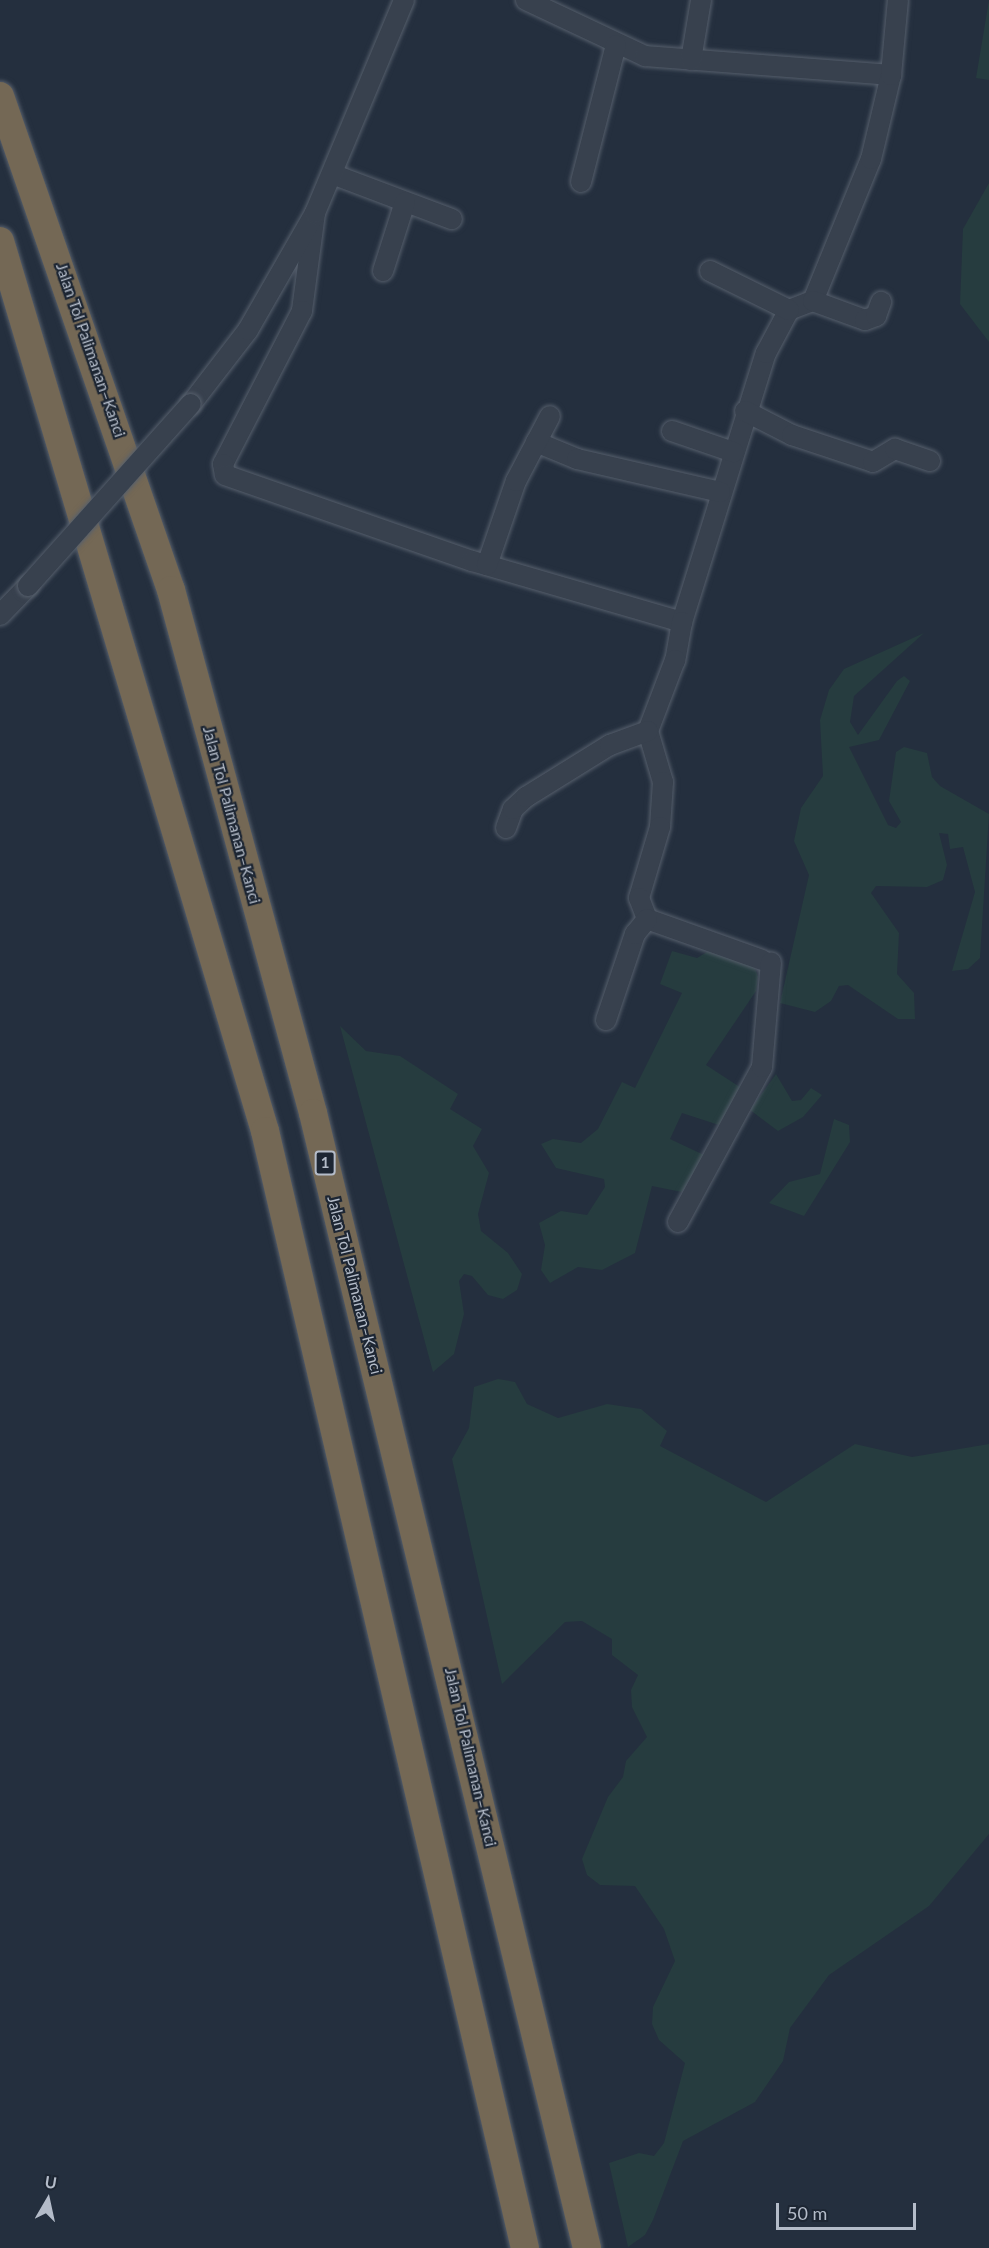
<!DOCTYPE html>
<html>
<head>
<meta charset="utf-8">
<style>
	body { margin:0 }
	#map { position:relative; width:989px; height:2248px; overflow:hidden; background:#242f3e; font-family:Lato,sans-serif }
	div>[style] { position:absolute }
	.green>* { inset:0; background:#263c3f }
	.roads { filter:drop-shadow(0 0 2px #565f6c) drop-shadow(0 0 2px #565f6c) }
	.minor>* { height:20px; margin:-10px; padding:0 10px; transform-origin:10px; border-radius:10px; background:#38414e }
	.highway>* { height:28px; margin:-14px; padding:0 14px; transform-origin:14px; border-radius:14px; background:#746855 }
	.bridges { filter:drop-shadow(0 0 2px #565f6c) drop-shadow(0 0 2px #565f6c) }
	.minor-bridge>* { height:20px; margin:-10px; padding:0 10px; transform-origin:10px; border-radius:10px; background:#38414e }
	span { translate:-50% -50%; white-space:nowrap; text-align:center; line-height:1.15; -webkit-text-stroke:4.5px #1d2633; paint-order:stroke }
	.shield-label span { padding:2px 4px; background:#1d2633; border:2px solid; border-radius:4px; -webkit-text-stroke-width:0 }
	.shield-label { font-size:15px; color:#b4bcc9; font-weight:700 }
	.street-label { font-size:16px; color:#b4bcc9 }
	.north { position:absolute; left:18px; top:2170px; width:60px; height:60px; -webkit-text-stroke:4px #1d2633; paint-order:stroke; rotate:9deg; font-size:16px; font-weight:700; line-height:24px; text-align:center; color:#b4bcc9 }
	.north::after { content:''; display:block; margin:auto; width:21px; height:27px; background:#b4bcc9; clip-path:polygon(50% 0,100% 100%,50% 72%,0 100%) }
	.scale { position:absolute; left:776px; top:2203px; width:140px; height:27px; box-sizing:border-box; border:3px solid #b4bcc9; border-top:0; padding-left:8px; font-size:18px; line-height:21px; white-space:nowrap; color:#b4bcc9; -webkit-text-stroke:4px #1d2633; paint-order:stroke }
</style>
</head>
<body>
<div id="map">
	<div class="green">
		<i style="clip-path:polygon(989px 0,989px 80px,976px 78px)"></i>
		<i style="clip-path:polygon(989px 183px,989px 342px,960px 304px,963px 229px)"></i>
		<i style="clip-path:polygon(924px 633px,854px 696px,850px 722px,858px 735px,897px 681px,904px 676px,910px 681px,879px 740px,849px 747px,888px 825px,896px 828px,901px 822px,889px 801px,896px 752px,904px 747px,927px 753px,932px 777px,940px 786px,989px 814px,980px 958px,968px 969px,952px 971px,975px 892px,963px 847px,950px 849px,948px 834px,939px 833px,947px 865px,943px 880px,927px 887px,876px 886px,871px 893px,899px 933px,897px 974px,914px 993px,915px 1019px,898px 1019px,848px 985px,839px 986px,831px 1001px,815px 1012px,780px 1003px,809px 875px,794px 841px,801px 808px,823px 776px,820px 720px,829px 690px,844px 669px)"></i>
		<i style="clip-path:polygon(717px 946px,752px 959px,758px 977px,756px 991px,706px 1065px,749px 1093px,725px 1127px,682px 1113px,670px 1139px,706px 1156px,682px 1192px,652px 1186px,635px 1253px,602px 1270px,578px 1267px,550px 1283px,541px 1270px,545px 1245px,539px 1223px,561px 1211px,587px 1215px,605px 1187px,604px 1179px,556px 1168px,541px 1144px,553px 1139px,581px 1143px,598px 1129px,622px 1082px,635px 1088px,682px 993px,660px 984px,672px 951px,697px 958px)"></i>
		<i style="clip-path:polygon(340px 1026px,366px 1051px,400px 1056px,458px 1094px,450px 1109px,482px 1129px,473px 1146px,489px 1173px,478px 1214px,481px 1231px,508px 1253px,522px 1274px,517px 1290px,503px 1299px,488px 1295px,472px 1276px,464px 1274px,459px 1281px,464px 1314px,454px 1354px,433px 1372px)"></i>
		<i style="clip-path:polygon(776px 1074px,792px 1101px,801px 1100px,811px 1088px,822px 1095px,803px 1117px,778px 1131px,750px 1110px)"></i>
		<i style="clip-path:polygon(834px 1119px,849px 1125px,850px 1142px,804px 1216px,769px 1203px,789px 1182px,820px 1174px)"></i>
		<i style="clip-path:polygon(498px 1379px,515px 1382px,527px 1404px,558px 1418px,607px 1404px,641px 1409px,667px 1431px,660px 1446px,766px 1502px,855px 1444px,912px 1457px,989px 1444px,989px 1834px,929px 1906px,829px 1975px,790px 2028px,783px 2061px,755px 2102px,683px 2141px,653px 2220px,645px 2235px,628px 2247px,609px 2163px,639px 2153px,654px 2156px,664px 2143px,685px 2063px,659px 2040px,652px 2024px,653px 2007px,675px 1961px,664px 1929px,635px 1886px,600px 1885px,587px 1875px,582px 1859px,608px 1797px,623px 1777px,626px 1761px,647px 1737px,632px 1707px,631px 1690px,638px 1675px,612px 1655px,612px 1639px,582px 1621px,565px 1622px,502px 1684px,452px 1459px,469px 1428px,474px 1387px)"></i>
	</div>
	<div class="roads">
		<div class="minor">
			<i style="left:526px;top:0;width:132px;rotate:25.2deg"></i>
			<i style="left:645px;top:56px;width:247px;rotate:4.4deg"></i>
			<i style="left:691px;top:60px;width:61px;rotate:-80.5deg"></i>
			<i style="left:332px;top:174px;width:128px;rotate:20.6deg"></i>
			<i style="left:581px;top:182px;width:141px;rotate:-75.7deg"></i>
			<i style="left:315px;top:213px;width:99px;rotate:97.6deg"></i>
			<i style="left:302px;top:311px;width:172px;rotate:117.3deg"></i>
			<i style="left:223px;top:464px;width:11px;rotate:80deg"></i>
			<i style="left:225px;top:475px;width:262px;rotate:19.2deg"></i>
			<i style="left:472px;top:561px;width:219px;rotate:16.2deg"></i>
			<i style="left:682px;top:622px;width:282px;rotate:-72.7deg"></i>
			<i style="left:766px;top:353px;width:49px;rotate:-61.9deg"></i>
			<i style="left:789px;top:310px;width:26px;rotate:-21deg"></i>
			<i style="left:813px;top:301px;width:153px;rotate:-67.8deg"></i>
			<i style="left:871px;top:159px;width:86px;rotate:-76.6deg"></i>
			<i style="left:891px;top:75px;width:75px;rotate:-84.7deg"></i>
			<i style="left:383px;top:271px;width:72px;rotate:-72.3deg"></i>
			<i style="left:710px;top:271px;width:88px;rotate:26.3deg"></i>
			<i style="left:813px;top:301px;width:55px;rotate:20.1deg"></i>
			<i style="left:865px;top:320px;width:12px;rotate:-20deg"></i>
			<i style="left:876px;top:316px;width:15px;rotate:-70deg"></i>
			<i style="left:191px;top:404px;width:93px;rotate:-52.4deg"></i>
			<i style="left:248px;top:330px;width:135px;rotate:-60.2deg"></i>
			<i style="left:315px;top:213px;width:231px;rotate:-67.3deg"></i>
			<i style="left:745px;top:411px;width:53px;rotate:27.1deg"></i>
			<i style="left:792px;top:435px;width:85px;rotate:18.4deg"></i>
			<i style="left:873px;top:462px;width:26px;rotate:-31deg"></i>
			<i style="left:895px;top:449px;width:37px;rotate:19deg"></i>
			<i style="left:672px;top:431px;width:65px;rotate:19deg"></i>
			<i style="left:536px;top:442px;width:44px;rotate:22.5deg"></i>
			<i style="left:577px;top:459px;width:147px;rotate:13deg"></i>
			<i style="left:487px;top:565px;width:89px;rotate:-71deg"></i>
			<i style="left:516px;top:481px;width:73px;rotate:-62.4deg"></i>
			<i style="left:0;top:615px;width:40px;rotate:-46deg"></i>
			<i style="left:682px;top:622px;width:39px;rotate:100deg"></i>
			<i style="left:675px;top:660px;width:76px;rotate:110.8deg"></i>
			<i style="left:648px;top:731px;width:53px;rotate:73.6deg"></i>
			<i style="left:663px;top:782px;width:45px;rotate:93.8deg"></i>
			<i style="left:660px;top:827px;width:74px;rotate:106.5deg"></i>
			<i style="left:639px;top:898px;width:22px;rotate:69deg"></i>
			<i style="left:647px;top:919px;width:122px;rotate:19.6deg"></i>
			<i style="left:506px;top:828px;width:20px;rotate:-70deg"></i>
			<i style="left:513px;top:809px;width:18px;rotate:-43deg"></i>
			<i style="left:526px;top:797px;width:99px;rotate:-31.8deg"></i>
			<i style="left:610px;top:745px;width:40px;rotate:-20.2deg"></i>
			<i style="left:606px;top:1020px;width:91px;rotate:-71.4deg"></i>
			<i style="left:635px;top:934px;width:19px;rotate:-51deg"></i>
			<i style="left:678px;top:1222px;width:176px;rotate:-61.5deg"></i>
			<i style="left:762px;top:1067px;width:105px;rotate:-85.1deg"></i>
		</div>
		<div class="highway">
			<i style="left:0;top:96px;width:523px;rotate:70.91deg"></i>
			<i style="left:171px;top:590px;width:542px;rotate:74.81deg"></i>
			<i style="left:313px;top:1113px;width:1168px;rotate:76.43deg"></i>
			<i style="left:0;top:241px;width:929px;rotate:73.42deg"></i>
			<i style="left:265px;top:1131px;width:1147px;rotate:76.9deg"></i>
		</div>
	</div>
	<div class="bridges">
		<div class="minor-bridge">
			<i style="left:28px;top:586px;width:244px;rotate:-48.2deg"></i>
		</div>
	</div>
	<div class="shield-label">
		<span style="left:325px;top:1163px">1</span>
	</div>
	<div class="street-label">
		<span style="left:91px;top:350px;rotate:71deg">Jalan Tol Palimanan–Kanci</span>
		<span style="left:232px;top:815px;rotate:75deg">Jalan Tol Palimanan–Kanci</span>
		<span style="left:355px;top:1285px;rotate:76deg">Jalan Tol Palimanan–Kanci</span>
		<span style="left:471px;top:1757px;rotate:77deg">Jalan Tol Palimanan–Kanci</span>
	</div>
	<div class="north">U</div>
	<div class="scale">50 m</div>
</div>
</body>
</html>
